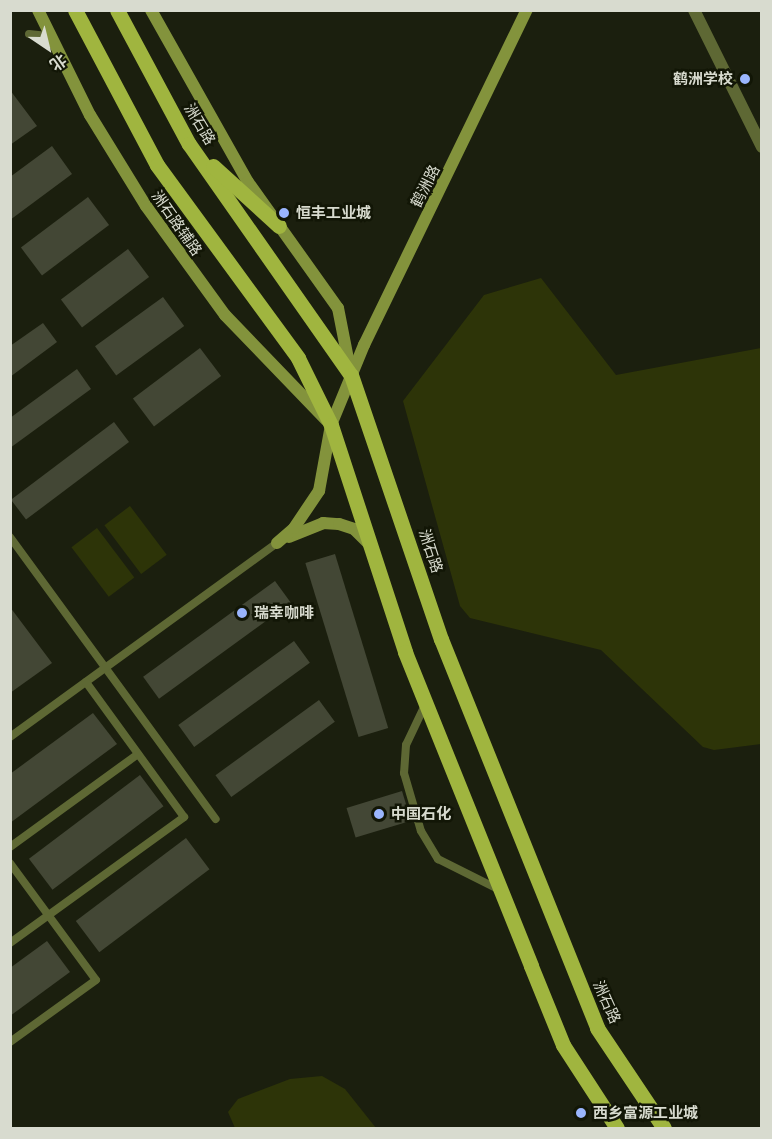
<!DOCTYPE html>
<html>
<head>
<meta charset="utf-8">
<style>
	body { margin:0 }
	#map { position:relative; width:772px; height:1139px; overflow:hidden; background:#1b1f0e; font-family:Inter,"Noto Sans SC",sans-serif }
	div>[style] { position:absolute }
	.green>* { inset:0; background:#2d3408; transform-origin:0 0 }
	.building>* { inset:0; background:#434735; transform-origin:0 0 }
	.lane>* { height:8px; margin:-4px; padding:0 4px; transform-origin:4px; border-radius:4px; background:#5e6834 }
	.street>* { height:12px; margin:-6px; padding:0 6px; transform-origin:6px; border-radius:6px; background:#5e6834 }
	.secondary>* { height:12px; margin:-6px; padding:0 6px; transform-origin:6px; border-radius:6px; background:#83933c }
	.primary>* { height:15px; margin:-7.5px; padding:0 7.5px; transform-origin:7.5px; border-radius:7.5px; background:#a0b53f }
	.dots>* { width:16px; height:16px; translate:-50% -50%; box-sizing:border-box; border:3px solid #121606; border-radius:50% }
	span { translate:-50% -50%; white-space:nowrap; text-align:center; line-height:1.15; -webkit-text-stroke:5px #121606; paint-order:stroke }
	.poi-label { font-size:15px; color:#d8dbcf; font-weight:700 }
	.right { translate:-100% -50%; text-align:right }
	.left { translate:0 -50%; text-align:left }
	.street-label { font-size:15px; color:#d8dbcf }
	.frame { position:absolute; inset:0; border:12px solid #d8dbcf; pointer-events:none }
	.north { position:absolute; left:18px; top:18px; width:60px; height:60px; -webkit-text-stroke:4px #121606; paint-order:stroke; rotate:145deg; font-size:16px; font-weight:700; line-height:24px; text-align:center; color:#d8dbcf }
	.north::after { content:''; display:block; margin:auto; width:21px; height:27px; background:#d8dbcf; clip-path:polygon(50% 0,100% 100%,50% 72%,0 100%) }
</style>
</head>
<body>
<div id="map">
	<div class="green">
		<i style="clip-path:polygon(541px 278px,616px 375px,761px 348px,761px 744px,714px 750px,703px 747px,601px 650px,470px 618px,460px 606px,403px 401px,484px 295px)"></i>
		<i style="left:130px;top:506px;width:61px;height:32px;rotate:53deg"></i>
		<i style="left:97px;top:528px;width:62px;height:32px;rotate:53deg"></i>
		<i style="clip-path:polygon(322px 1076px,345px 1089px,376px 1128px,235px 1128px,228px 1112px,238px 1099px,290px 1079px)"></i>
	</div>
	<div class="building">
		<i style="clip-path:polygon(10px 90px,37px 126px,10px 145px)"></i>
		<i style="clip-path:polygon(52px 146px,72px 174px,10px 220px,10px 177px)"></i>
		<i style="left:88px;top:197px;width:35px;height:84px;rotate:53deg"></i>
		<i style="left:128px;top:249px;width:35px;height:84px;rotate:53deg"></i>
		<i style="left:163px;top:297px;width:36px;height:84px;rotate:54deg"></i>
		<i style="clip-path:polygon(43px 323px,57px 342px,10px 377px,10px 346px)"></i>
		<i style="left:200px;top:348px;width:35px;height:84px;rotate:53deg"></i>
		<i style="clip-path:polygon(77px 369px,91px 389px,10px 448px,10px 418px)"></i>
		<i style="left:114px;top:422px;width:25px;height:129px;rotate:53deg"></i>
		<i style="left:335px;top:554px;width:182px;height:31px;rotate:73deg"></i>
		<i style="left:275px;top:581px;width:27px;height:163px;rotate:54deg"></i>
		<i style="clip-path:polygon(10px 607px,52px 663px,10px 693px)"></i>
		<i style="left:294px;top:641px;width:27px;height:143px;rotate:54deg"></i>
		<i style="left:319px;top:700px;width:27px;height:128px;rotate:54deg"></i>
		<i style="clip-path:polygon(93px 713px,117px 744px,10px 823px,10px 774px)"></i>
		<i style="left:140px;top:775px;width:39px;height:139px;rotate:53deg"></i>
		<i style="left:402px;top:791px;width:31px;height:58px;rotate:73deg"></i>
		<i style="left:186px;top:838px;width:39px;height:138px;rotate:53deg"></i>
		<i style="clip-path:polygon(47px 941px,70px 972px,10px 1016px,10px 968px)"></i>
	</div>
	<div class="lane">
		<i style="left:29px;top:34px;width:19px;rotate:6deg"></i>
		<i style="left:10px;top:537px;width:349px;rotate:53.9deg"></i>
		<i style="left:425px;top:705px;width:44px;rotate:115.4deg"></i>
		<i style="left:406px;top:745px;width:28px;rotate:94deg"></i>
		<i style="left:404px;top:773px;width:60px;rotate:73.7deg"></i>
		<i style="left:421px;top:831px;width:33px;rotate:59deg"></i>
		<i style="left:438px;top:859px;width:67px;rotate:26.6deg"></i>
		<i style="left:10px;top:737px;width:330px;rotate:-36deg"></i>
		<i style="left:10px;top:847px;width:158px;rotate:-36deg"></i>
		<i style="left:10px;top:863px;width:145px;rotate:53.7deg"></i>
		<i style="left:96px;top:980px;width:106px;rotate:144.2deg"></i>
		<i style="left:10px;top:943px;width:215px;rotate:-35.9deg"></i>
		<i style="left:184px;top:817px;width:167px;rotate:-126deg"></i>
	</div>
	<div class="street">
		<i style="left:694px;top:10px;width:153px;rotate:63.6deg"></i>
	</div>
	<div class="secondary">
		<i style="left:38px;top:10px;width:117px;rotate:63.7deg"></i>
		<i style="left:90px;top:115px;width:107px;rotate:58.4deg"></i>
		<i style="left:146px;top:206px;width:135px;rotate:54.1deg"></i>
		<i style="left:225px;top:315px;width:146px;rotate:46.1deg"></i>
		<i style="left:151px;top:10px;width:197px;rotate:60.6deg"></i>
		<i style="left:248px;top:182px;width:155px;rotate:54.5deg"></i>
		<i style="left:338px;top:308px;width:67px;rotate:78.9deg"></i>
		<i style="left:289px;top:537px;width:37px;rotate:-22deg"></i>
		<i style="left:323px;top:523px;width:16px;rotate:4deg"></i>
		<i style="left:339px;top:524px;width:16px;rotate:18deg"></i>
		<i style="left:354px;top:529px;width:21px;rotate:45deg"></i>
		<i style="left:277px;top:543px;width:23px;rotate:-41deg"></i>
		<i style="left:294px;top:528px;width:45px;rotate:-56deg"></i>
		<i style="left:319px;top:491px;width:67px;rotate:-79.7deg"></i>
		<i style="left:331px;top:425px;width:87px;rotate:-67.6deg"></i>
		<i style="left:364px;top:345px;width:373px;rotate:-64.1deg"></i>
	</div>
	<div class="primary">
		<i style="left:75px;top:10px;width:175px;rotate:62.1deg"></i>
		<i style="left:157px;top:165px;width:239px;rotate:53.8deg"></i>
		<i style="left:298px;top:358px;width:75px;rotate:63.8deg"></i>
		<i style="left:331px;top:425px;width:239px;rotate:71.9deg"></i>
		<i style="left:405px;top:652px;width:338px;rotate:68.1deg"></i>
		<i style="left:531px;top:966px;width:85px;rotate:67.9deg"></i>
		<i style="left:563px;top:1045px;width:99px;rotate:57deg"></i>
		<i style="left:117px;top:10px;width:152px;rotate:61.8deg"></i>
		<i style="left:189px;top:144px;width:282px;rotate:55deg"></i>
		<i style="left:351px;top:375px;width:279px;rotate:71.2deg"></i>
		<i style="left:441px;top:639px;width:419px;rotate:68.1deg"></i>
		<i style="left:597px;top:1028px;width:120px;rotate:56.2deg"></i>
		<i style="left:213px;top:166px;width:89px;rotate:42.3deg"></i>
	</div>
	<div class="dots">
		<i style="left:745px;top:79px;background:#9ab5fd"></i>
		<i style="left:284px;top:213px;background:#9ab5fd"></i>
		<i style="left:242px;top:613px;background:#9ab5fd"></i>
		<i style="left:379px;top:814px;background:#9ab5fd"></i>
		<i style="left:581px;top:1113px;background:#9ab5fd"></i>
	</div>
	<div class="poi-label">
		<span class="right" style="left:733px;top:79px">鹤洲学校</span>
		<span class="left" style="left:296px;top:213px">恒丰工业城</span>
		<span class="left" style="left:254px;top:613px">瑞幸咖啡</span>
		<span class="left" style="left:391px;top:814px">中国石化</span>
		<span class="left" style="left:593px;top:1113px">西乡富源工业城</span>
	</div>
	<div class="street-label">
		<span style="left:200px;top:124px;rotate:59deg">洲石路</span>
		<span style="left:425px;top:186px;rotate:-63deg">鹤洲路</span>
		<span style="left:177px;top:223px;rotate:55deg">洲石路辅路</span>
		<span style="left:431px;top:551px;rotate:72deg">洲石路</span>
		<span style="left:607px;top:1002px;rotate:66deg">洲石路</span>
	</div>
	<div class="frame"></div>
	<div class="north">北</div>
</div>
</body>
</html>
